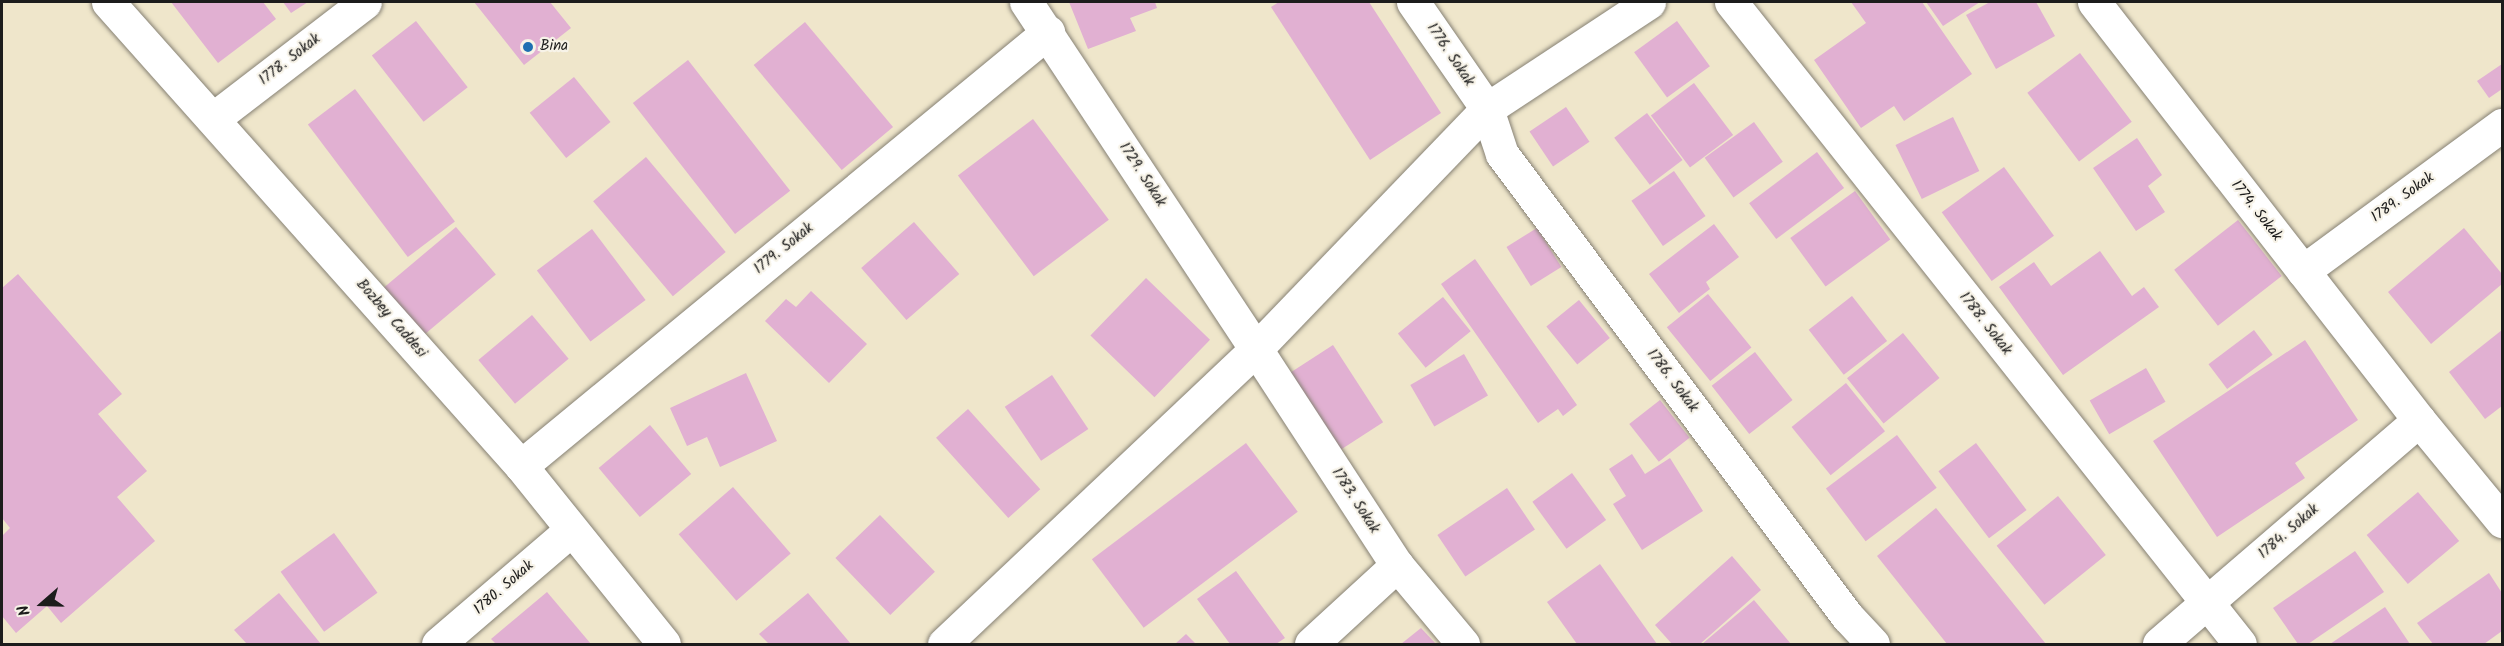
<!DOCTYPE html>
<html>
<head>
<meta charset="utf-8">
<style>
	body { margin:0 }
	#map { position:relative; width:2504px; height:646px; overflow:hidden; background:#efe6cb; font-family:Kalam,sans-serif }
	div>[style] { position:absolute }
	.building>* { inset:0; background:#e1b0d2; transform-origin:0 0 }
	.roads { filter:drop-shadow(0 0 2px #868174) drop-shadow(0 0 2px #868174) }
	.minor>* { height:33px; margin:-16.5px; padding:0 16.5px; transform-origin:16.5px; border-radius:16.5px; background:#fff }
	.tertiary>* { height:33px; margin:-16.5px; padding:0 16.5px; transform-origin:16.5px; border-radius:16.5px; background:#fff }
	.dots>* { width:16px; height:16px; translate:-50% -50%; box-sizing:border-box; border:3px solid #f7f3e8; border-radius:50% }
	span { translate:-50% -50%; white-space:nowrap; text-align:center; line-height:1.15; -webkit-text-stroke:4.5px #f7f3e8; paint-order:stroke }
	.poi-label { font-size:15px; color:#1c1c1c }
	.left { translate:0 -50%; text-align:left }
	.street-label { font-size:15px; color:#1c1c1c }
	.frame { position:absolute; inset:0; border:3px solid #1c1c1c; pointer-events:none }
	.north { position:absolute; left:12px; top:574px; width:60px; height:60px; -webkit-text-stroke:4px #f7f3e8; paint-order:stroke; rotate:250deg; font-size:16px; font-weight:700; line-height:24px; text-align:center; color:#1c1c1c }
	.north::after { content:''; display:block; margin:auto; width:21px; height:27px; background:#1c1c1c; clip-path:polygon(50% 0,100% 100%,50% 72%,0 100%) }
</style>
</head>
<body>
<div id="map">
	<div class="building">
		<i style="clip-path:polygon(171px 2px,263px 2px,276px 19px,218px 63px)"></i>
		<i style="clip-path:polygon(283px 2px,308px 2px,291px 13px)"></i>
		<i style="clip-path:polygon(474px 2px,550px 2px,571px 28px,524px 65px)"></i>
		<i style="clip-path:polygon(1069px 2px,1155px 2px,1157px 8px,1130px 18px,1136px 31px,1088px 49px)"></i>
		<i style="clip-path:polygon(1279px 2px,1369px 2px,1441px 113px,1370px 160px,1271px 7px)"></i>
		<i style="clip-path:polygon(1851px 2px,1922px 2px,1972px 74px,1904px 121px,1894px 106px,1861px 128px,1814px 60px,1866px 23px)"></i>
		<i style="clip-path:polygon(1926px 2px,1980px 2px,1943px 26px)"></i>
		<i style="clip-path:polygon(1990px 2px,2036px 2px,2055px 36px,1996px 69px,1966px 15px)"></i>
		<i style="left:416px;top:21px;width:84px;height:56px;rotate:52deg"></i>
		<i style="left:1677px;top:21px;width:56px;height:53px;rotate:54deg"></i>
		<i style="left:805px;top:22px;width:137px;height:67px;rotate:50deg"></i>
		<i style="left:2080px;top:53px;width:86px;height:66px;rotate:53deg"></i>
		<i style="left:688px;top:60px;width:166px;height:70px;rotate:52deg"></i>
		<i style="clip-path:polygon(2502px 64px,2502px 89px,2489px 98px,2477px 81px)"></i>
		<i style="left:574px;top:77px;width:58px;height:57px;rotate:51deg"></i>
		<i style="left:1694px;top:83px;width:65px;height:54px;rotate:53deg"></i>
		<i style="left:355px;top:89px;width:166px;height:59px;rotate:53deg"></i>
		<i style="left:1566px;top:107px;width:42px;height:44px;rotate:56deg"></i>
		<i style="left:1647px;top:113px;width:59px;height:41px;rotate:53deg"></i>
		<i style="left:1953px;top:117px;width:60px;height:64px;rotate:64deg"></i>
		<i style="left:1033px;top:119px;width:126px;height:94px;rotate:53deg"></i>
		<i style="left:1754px;top:122px;width:49px;height:61px;rotate:54deg"></i>
		<i style="clip-path:polygon(2137px 138px,2162px 175px,2148px 186px,2165px 212px,2136px 231px,2093px 168px)"></i>
		<i style="left:1817px;top:152px;width:45px;height:85px;rotate:53deg"></i>
		<i style="left:646px;top:157px;width:124px;height:69px;rotate:50deg"></i>
		<i style="left:2004px;top:167px;width:85px;height:77px;rotate:54deg"></i>
		<i style="left:1674px;top:171px;width:55px;height:52px;rotate:55deg"></i>
		<i style="left:1855px;top:191px;width:60px;height:80px;rotate:54deg"></i>
		<i style="left:2238px;top:220px;width:71px;height:81px;rotate:52deg"></i>
		<i style="left:914px;top:222px;width:69px;height:70px;rotate:49deg"></i>
		<i style="clip-path:polygon(1714px 224px,1739px 257px,1706px 282px,1710px 289px,1679px 313px,1649px 274px)"></i>
		<i style="left:456px;top:227px;width:62px;height:94px;rotate:50deg"></i>
		<i style="left:1537px;top:228px;width:46px;height:36px;rotate:58deg"></i>
		<i style="clip-path:polygon(2464px 228px,2502px 274px,2502px 284px,2431px 344px,2388px 292px)"></i>
		<i style="left:592px;top:229px;width:89px;height:69px;rotate:53deg"></i>
		<i style="clip-path:polygon(2100px 251px,2132px 296px,2144px 287px,2159px 307px,2063px 375px,1999px 287px,2034px 262px,2051px 286px)"></i>
		<i style="clip-path:polygon(1475px 259px,1577px 405px,1563px 416px,1558px 409px,1538px 423px,1441px 284px)"></i>
		<i style="clip-path:polygon(18px 274px,122px 394px,98px 414px,147px 471px,117px 497px,155px 541px,61px 623px,47px 606px,16px 633px,2px 616px,2px 536px,10px 528px,2px 518px,2px 288px)"></i>
		<i style="left:1146px;top:278px;width:89px;height:80px;rotate:44deg"></i>
		<i style="clip-path:polygon(811px 291px,867px 344px,829px 383px,765px 321px,786px 299px,796px 307px)"></i>
		<i style="left:1708px;top:294px;width:69px;height:53px;rotate:51deg"></i>
		<i style="left:1852px;top:296px;width:57px;height:55px;rotate:52deg"></i>
		<i style="left:1443px;top:297px;width:44px;height:58px;rotate:51deg"></i>
		<i style="left:1579px;top:300px;width:49px;height:42px;rotate:51deg"></i>
		<i style="left:532px;top:315px;width:57px;height:70px;rotate:50deg"></i>
		<i style="left:2254px;top:330px;width:31px;height:57px;rotate:53deg"></i>
		<i style="clip-path:polygon(2502px 330px,2502px 406px,2485px 419px,2449px 372px)"></i>
		<i style="left:1903px;top:333px;width:58px;height:72px;rotate:51deg"></i>
		<i style="clip-path:polygon(2305px 340px,2358px 420px,2295px 463px,2305px 478px,2217px 537px,2153px 441px)"></i>
		<i style="left:1333px;top:345px;width:92px;height:52px;rotate:57deg"></i>
		<i style="left:1755px;top:352px;width:61px;height:55px;rotate:52deg"></i>
		<i style="left:1464px;top:354px;width:48px;height:62px;rotate:60deg"></i>
		<i style="left:2146px;top:368px;width:39px;height:65px;rotate:60deg"></i>
		<i style="clip-path:polygon(746px 373px,777px 441px,720px 467px,707px 437px,687px 446px,670px 408px)"></i>
		<i style="left:1052px;top:375px;width:65px;height:57px;rotate:56deg"></i>
		<i style="left:1846px;top:383px;width:62px;height:70px;rotate:51deg"></i>
		<i style="left:1660px;top:400px;width:48px;height:39px;rotate:52deg"></i>
		<i style="left:968px;top:409px;width:108px;height:43px;rotate:48deg"></i>
		<i style="left:650px;top:425px;width:64px;height:67px;rotate:50deg"></i>
		<i style="left:1897px;top:435px;width:66px;height:89px;rotate:53deg"></i>
		<i style="left:1246px;top:443px;width:86px;height:193px;rotate:53deg"></i>
		<i style="left:1976px;top:443px;width:84px;height:47px;rotate:53deg"></i>
		<i style="clip-path:polygon(1632px 454px,1645px 474px,1670px 458px,1703px 511px,1642px 550px,1613px 504px,1626px 496px,1609px 469px)"></i>
		<i style="left:1572px;top:473px;width:58px;height:49px;rotate:54deg"></i>
		<i style="left:733px;top:487px;width:88px;height:72px;rotate:49deg"></i>
		<i style="left:1507px;top:488px;width:50px;height:84px;rotate:56deg"></i>
		<i style="left:2418px;top:492px;width:64px;height:67px;rotate:50deg"></i>
		<i style="left:2058px;top:496px;width:76px;height:79px;rotate:51deg"></i>
		<i style="clip-path:polygon(1936px 508px,2046px 644px,1947px 644px,1877px 556px)"></i>
		<i style="left:880px;top:515px;width:79px;height:62px;rotate:46deg"></i>
		<i style="left:334px;top:533px;width:74px;height:66px;rotate:54deg"></i>
		<i style="clip-path:polygon(2355px 551px,2384px 592px,2308px 644px,2298px 644px,2273px 608px)"></i>
		<i style="clip-path:polygon(1732px 556px,1761px 590px,1700px 644px,1672px 644px,1655px 625px)"></i>
		<i style="clip-path:polygon(1600px 564px,1657px 644px,1577px 644px,1547px 602px)"></i>
		<i style="clip-path:polygon(1236px 571px,1285px 638px,1276px 644px,1230px 644px,1197px 599px)"></i>
		<i style="clip-path:polygon(2489px 573px,2502px 593px,2502px 631px,2484px 644px,2433px 644px,2417px 623px)"></i>
		<i style="clip-path:polygon(547px 592px,591px 644px,496px 644px,491px 639px)"></i>
		<i style="clip-path:polygon(279px 593px,321px 644px,247px 644px,234px 630px)"></i>
		<i style="clip-path:polygon(808px 593px,851px 644px,769px 644px,759px 634px)"></i>
		<i style="clip-path:polygon(1754px 600px,1791px 644px,1702px 644px)"></i>
		<i style="clip-path:polygon(2385px 607px,2410px 644px,2330px 644px)"></i>
		<i style="clip-path:polygon(1421px 628px,1436px 644px,1401px 644px)"></i>
		<i style="clip-path:polygon(1186px 634px,1196px 644px,1175px 644px)"></i>
	</div>
	<div class="roads">
		<div class="minor">
			<i style="left:1413px;top:2px;width:130px;rotate:55.3deg"></i>
			<i style="left:1487px;top:109px;width:47px;rotate:71.6deg"></i>
			<i style="left:1502px;top:154px;width:577px;rotate:53.25deg"></i>
			<i style="left:1847px;top:616px;width:38px;rotate:47deg"></i>
			<i style="left:1731px;top:2px;width:819px;rotate:51.59deg"></i>
			<i style="left:2094px;top:2px;width:529px;rotate:52.13deg"></i>
			<i style="left:2419px;top:420px;width:343px;rotate:139.3deg"></i>
			<i style="left:214px;top:118px;width:190px;rotate:-37.5deg"></i>
			<i style="left:2303px;top:271px;width:247px;rotate:-36.3deg"></i>
			<i style="left:1256px;top:349px;width:258px;rotate:56.9deg"></i>
			<i style="left:1397px;top:565px;width:103px;rotate:50.1deg"></i>
			<i style="left:521px;top:466px;width:683px;rotate:-39.47deg"></i>
			<i style="left:438px;top:644px;width:174px;rotate:-40.6deg"></i>
			<i style="left:944px;top:644px;width:429px;rotate:-43.4deg"></i>
			<i style="left:1256px;top:349px;width:333px;rotate:-46.1deg"></i>
			<i style="left:1487px;top:109px;width:194px;rotate:-33.4deg"></i>
			<i style="left:1311px;top:644px;width:117px;rotate:-42.6deg"></i>
		</div>
		<div class="tertiary">
			<i style="left:108px;top:2px;width:621px;rotate:48.33deg"></i>
			<i style="left:521px;top:466px;width:228px;rotate:51.2deg"></i>
			<i style="left:1026px;top:2px;width:416px;rotate:56.5deg"></i>
			<i style="left:2419px;top:420px;width:131px;rotate:50.6deg"></i>
		</div>
	</div>
	<div class="dots">
		<i style="left:528px;top:47px;background:#1f6fb2"></i>
	</div>
	<div class="poi-label">
		<span class="left" style="left:540px;top:47px">Bina</span>
	</div>
	<div class="street-label">
		<span style="left:1450px;top:55px;rotate:56deg">1776. Sokak</span>
		<span style="left:290px;top:60px;rotate:-38deg">1778. Sokak</span>
		<span style="left:1142px;top:175px;rotate:57deg">1729. Sokak</span>
		<span style="left:2403px;top:198px;rotate:-36deg">1789. Sokak</span>
		<span style="left:2256px;top:211px;rotate:52deg">1774. Sokak</span>
		<span style="left:784px;top:249px;rotate:-39deg">1779. Sokak</span>
		<span style="left:391px;top:319px;rotate:49deg">Bozbey Caddesi</span>
		<span style="left:1985px;top:324px;rotate:52deg">1788. Sokak</span>
		<span style="left:1672px;top:381px;rotate:53deg">1786. Sokak</span>
		<span style="left:1355px;top:501px;rotate:57deg">1783. Sokak</span>
		<span style="left:2289px;top:532px;rotate:-41deg">1784. Sokak</span>
		<span style="left:504px;top:588px;rotate:-41deg">1780. Sokak</span>
	</div>
	<div class="frame"></div>
	<div class="north">N</div>
</div>
</body>
</html>
